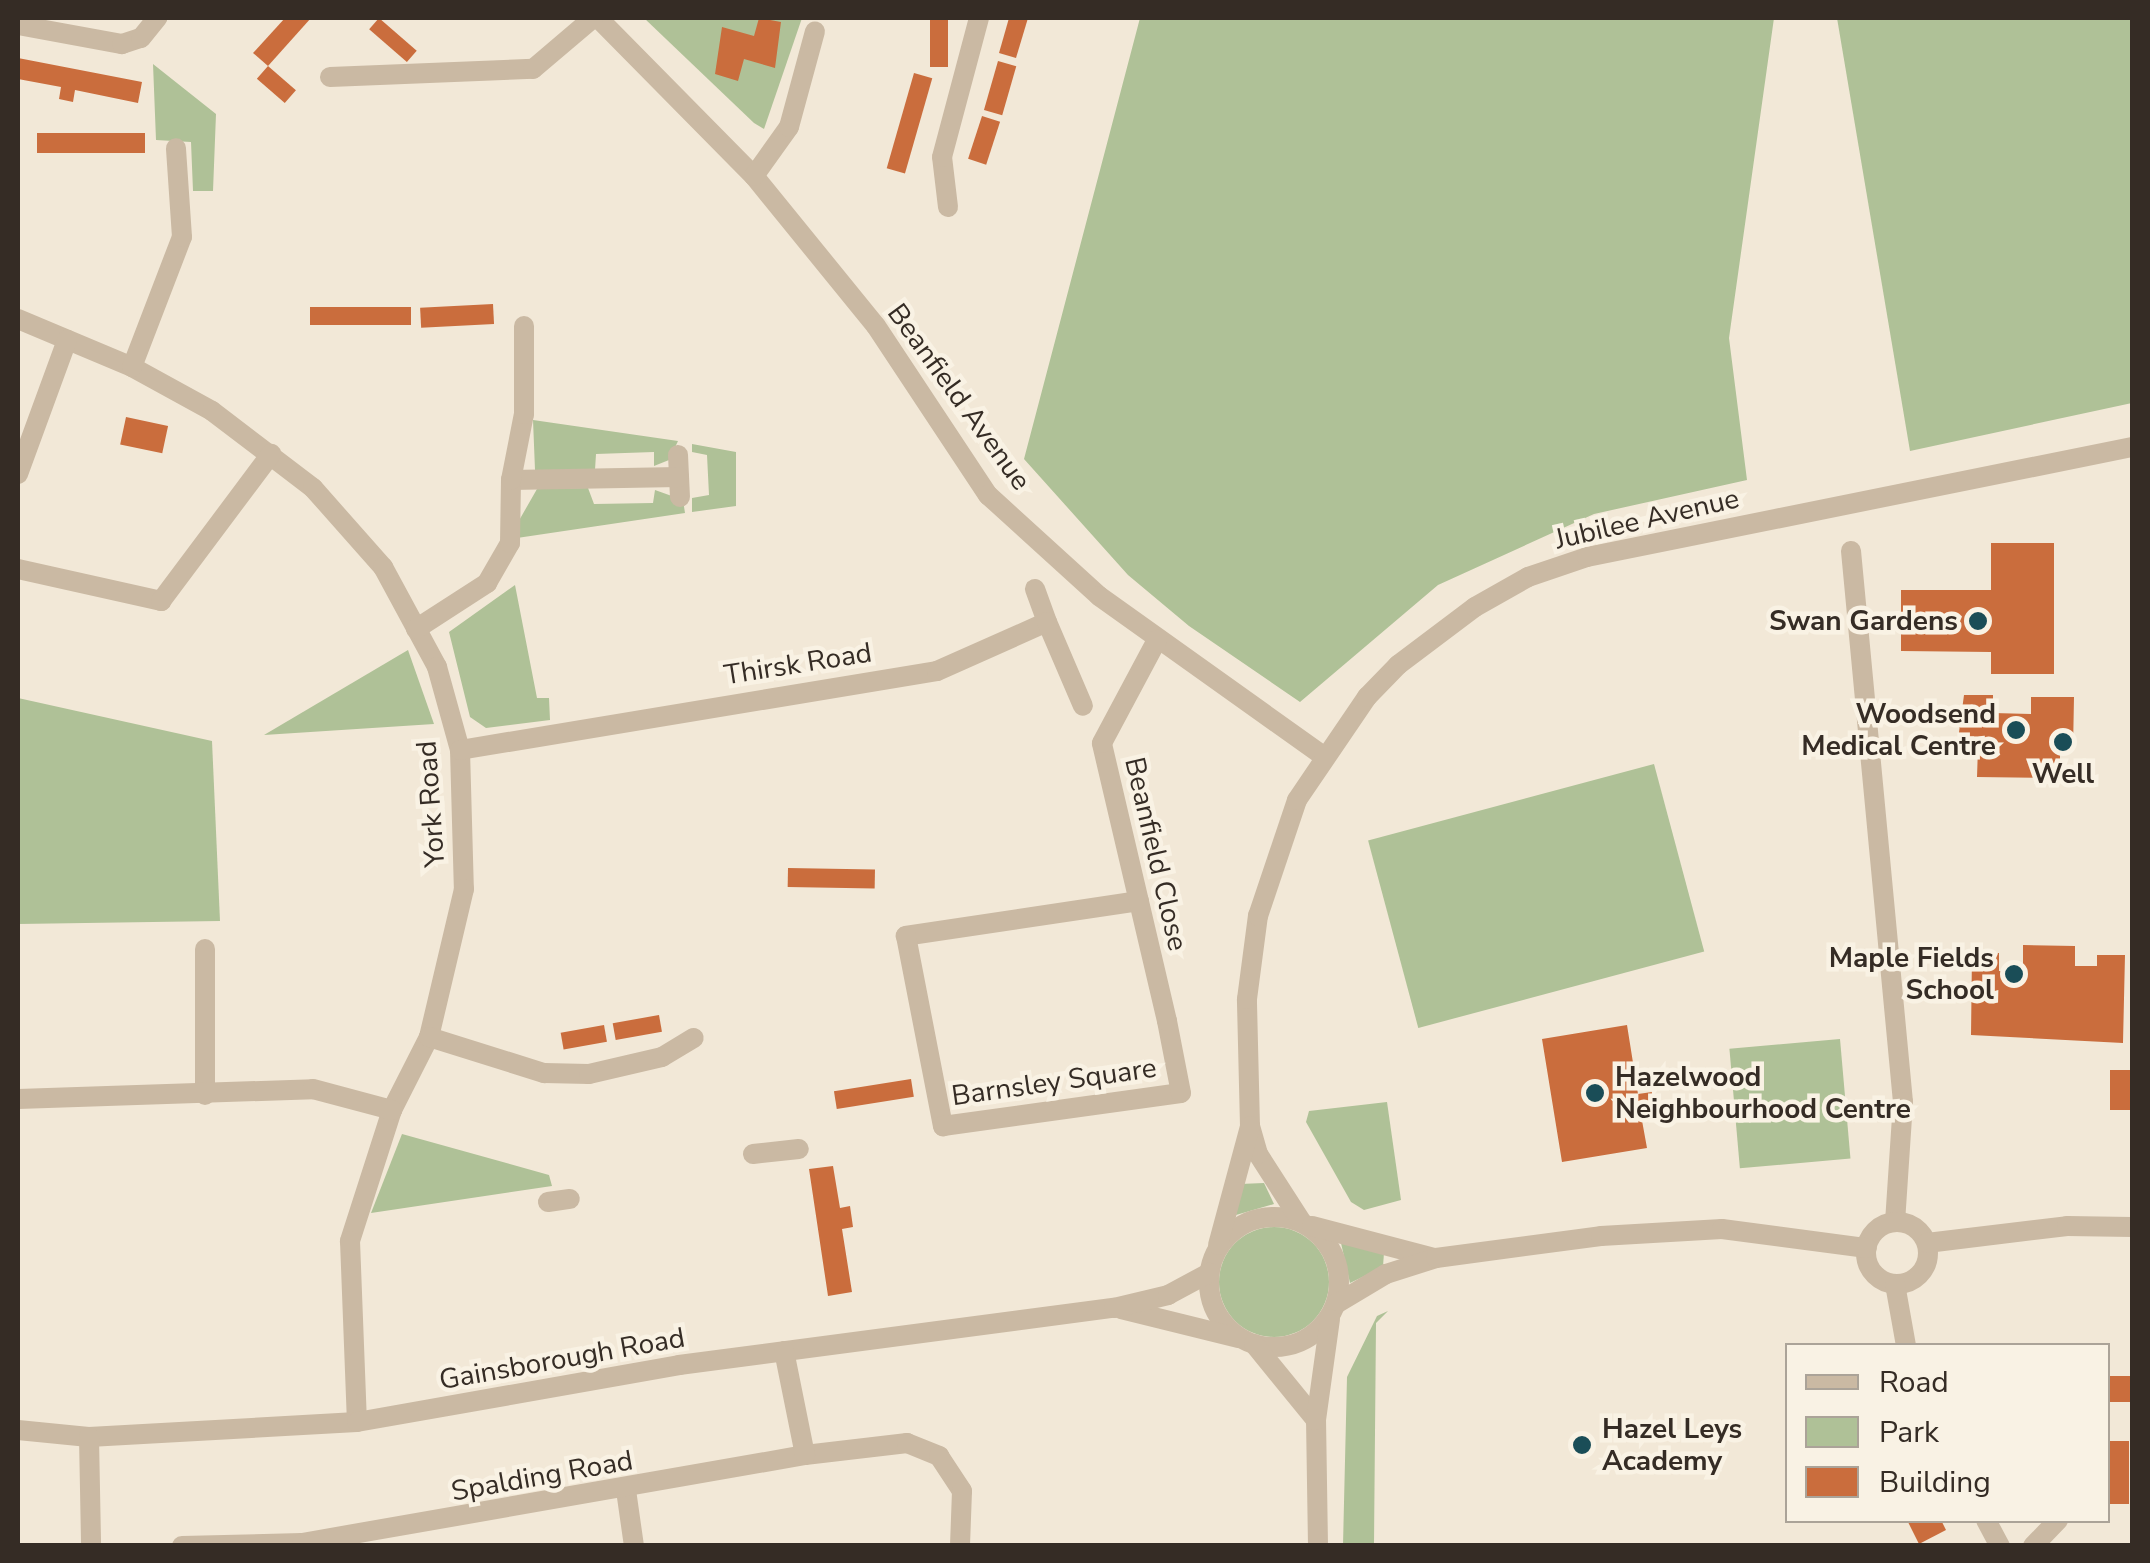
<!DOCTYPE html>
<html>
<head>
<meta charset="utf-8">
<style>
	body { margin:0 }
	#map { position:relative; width:2150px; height:1563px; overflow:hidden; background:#f2e8d7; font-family:"Nunito Sans",sans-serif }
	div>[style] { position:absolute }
	.green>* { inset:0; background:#afc197; transform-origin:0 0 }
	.round { border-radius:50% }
	.building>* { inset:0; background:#ca6d3d; transform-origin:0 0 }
	.minor>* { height:20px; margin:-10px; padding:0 10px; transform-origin:10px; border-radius:10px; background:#cab9a3 }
	.minor>.ring { margin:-10px; padding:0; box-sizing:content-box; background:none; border:20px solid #cab9a3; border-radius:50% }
	.dots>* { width:28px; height:28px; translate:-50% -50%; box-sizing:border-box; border:5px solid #f9f2e4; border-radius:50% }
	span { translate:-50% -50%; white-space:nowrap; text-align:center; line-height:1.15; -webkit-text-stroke:9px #f9f2e4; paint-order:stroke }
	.street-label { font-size:28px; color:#352c25 }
	.poi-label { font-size:28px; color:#352c25; font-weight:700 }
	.right { translate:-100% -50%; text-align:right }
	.left { translate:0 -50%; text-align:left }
	.frame { position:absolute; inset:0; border:20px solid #352c25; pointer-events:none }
	.legend { position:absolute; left:1785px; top:1343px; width:325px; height:180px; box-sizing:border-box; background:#f9f2e4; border:2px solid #aba398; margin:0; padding:12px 18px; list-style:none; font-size:30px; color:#352c25 }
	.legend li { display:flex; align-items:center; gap:20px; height:50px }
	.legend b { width:50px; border:2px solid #aba398 }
</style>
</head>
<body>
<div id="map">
	<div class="green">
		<i style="clip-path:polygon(644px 18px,802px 18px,764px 129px,754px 123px)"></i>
		<i style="clip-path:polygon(1140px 18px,1774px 18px,1729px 338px,1747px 480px,1594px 514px,1438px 585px,1300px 702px,1189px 626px,1128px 575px,1024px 459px)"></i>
		<i style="clip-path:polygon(1837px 18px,2132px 18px,2132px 403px,1910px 451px)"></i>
		<i style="clip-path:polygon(153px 64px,216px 114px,213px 191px,193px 191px,191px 142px,156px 140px)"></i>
		<i style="clip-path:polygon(533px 420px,678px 441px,669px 460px,654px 466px,654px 452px,596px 454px,595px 470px,535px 470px)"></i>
		<i style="clip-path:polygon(692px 444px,736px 452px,736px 506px,692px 512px,692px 498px,709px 495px,707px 455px,692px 452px)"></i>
		<i style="clip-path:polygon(588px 488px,594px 504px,653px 503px,655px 490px,683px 500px,685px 513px,517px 538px,517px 524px,537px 489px)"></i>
		<i style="clip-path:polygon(515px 585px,537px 698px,549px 698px,550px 720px,486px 728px,470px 717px,449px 632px)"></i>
		<i style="clip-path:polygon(408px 650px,434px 724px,264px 735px)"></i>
		<i style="clip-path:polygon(18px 698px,212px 741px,220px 921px,18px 924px)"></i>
		<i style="left:1654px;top:764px;width:194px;height:296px;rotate:75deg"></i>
		<i style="left:1840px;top:1039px;width:120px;height:111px;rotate:85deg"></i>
		<i style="clip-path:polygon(1387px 1102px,1401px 1200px,1364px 1210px,1351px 1202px,1306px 1122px,1309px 1111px)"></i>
		<i style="clip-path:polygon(402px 1134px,549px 1175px,552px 1186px,371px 1213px)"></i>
		<i style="clip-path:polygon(1264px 1183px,1274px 1204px,1236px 1215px,1240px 1184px)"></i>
		<i class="round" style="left:1219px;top:1227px;width:110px;height:110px"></i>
		<i style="clip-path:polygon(1341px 1243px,1384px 1252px,1383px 1267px,1350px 1283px)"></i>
		<i style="clip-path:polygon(1388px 1311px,1376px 1323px,1374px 1545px,1343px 1545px,1347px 1377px,1377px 1316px)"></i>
	</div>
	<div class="building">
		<i style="clip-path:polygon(285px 18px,311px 18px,268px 66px,253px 53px)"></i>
		<i style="left:379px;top:18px;width:50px;height:15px;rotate:41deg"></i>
		<i style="clip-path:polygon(759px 18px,781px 22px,775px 68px,744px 59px,738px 81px,715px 74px,722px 27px,754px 36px)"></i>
		<i style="left:930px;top:18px;width:18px;height:49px"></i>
		<i style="clip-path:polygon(1009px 18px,1028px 18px,1016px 58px,999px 53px)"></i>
		<i style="clip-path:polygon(18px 58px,142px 82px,138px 103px,75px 90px,73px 102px,59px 99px,61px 87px,18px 79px)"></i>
		<i style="left:998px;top:61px;width:19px;height:51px;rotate:16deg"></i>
		<i style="left:268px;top:66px;width:37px;height:17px;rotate:41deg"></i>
		<i style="left:914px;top:73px;width:19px;height:99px;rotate:16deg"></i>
		<i style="left:982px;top:116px;width:19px;height:45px;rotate:18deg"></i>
		<i style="left:37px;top:133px;width:108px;height:20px"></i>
		<i style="left:493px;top:304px;width:20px;height:73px;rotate:87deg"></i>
		<i style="left:411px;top:307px;width:18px;height:101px;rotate:90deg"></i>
		<i style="left:126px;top:417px;width:43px;height:28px;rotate:12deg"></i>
		<i style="clip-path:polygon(1991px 543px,2054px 543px,2054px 674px,1991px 674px,1991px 652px,1901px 651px,1901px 590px,1991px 590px)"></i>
		<i style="clip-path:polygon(1964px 695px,1993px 695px,1993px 713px,2031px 714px,2031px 697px,2074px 697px,2073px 750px,2060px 750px,2060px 766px,2047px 766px,2047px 778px,1977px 777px,1978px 747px,1957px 747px)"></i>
		<i style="left:788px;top:868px;width:87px;height:19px;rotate:1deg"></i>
		<i style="clip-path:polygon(2023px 945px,2075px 946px,2075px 966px,2097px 966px,2097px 955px,2125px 955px,2123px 1043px,1971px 1035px,1972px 953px,1999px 953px,1999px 971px,2023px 971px)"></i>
		<i style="left:659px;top:1015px;width:17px;height:47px;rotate:80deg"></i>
		<i style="left:604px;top:1025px;width:17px;height:44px;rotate:80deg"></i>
		<i style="clip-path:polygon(1627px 1025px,1638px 1094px,1652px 1092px,1655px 1112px,1641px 1115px,1647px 1148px,1562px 1162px,1542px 1039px)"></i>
		<i style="left:2110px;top:1070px;width:20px;height:40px"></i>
		<i style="left:911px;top:1079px;width:18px;height:78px;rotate:81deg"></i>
		<i style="clip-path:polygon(833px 1166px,840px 1208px,850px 1206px,853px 1227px,842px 1229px,852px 1292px,828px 1296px,809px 1169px)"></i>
		<i style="left:2108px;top:1376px;width:24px;height:26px"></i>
		<i style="left:2108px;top:1441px;width:21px;height:63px"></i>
		<i style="clip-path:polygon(1907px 1520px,1941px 1520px,1946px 1530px,1919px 1544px)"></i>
	</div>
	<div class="minor">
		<i style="left:598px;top:18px;width:222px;rotate:45.4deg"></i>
		<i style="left:754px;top:176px;width:193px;rotate:50.9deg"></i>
		<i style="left:876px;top:326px;width:203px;rotate:56.5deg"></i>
		<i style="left:988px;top:495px;width:150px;rotate:42.3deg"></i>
		<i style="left:1099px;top:596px;width:275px;rotate:35.5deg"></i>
		<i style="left:18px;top:25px;width:106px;rotate:10.4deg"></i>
		<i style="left:122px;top:44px;width:20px;rotate:-18deg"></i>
		<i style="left:141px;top:38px;width:26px;rotate:-51deg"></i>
		<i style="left:330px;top:77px;width:203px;rotate:-2.3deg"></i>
		<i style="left:533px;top:69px;width:79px;rotate:-40.4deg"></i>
		<i style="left:754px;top:176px;width:60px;rotate:-54.5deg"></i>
		<i style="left:789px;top:127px;width:99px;rotate:-74.8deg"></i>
		<i style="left:948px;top:207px;width:50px;rotate:-96.8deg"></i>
		<i style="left:942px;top:157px;width:144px;rotate:-75.1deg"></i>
		<i style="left:18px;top:319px;width:124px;rotate:22.8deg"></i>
		<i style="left:132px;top:367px;width:91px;rotate:28.8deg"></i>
		<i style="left:212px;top:411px;width:127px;rotate:37.3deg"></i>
		<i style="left:313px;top:488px;width:106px;rotate:48.5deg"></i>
		<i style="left:383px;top:567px;width:114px;rotate:61.6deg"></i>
		<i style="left:437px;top:667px;width:86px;rotate:74.5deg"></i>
		<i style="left:460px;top:750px;width:139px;rotate:88.4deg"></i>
		<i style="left:464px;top:889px;width:152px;rotate:103.3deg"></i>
		<i style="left:429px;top:1037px;width:82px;rotate:116.9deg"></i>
		<i style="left:392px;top:1110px;width:138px;rotate:107.8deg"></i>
		<i style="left:350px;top:1241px;width:181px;rotate:87.8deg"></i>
		<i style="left:132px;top:367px;width:139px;rotate:-69deg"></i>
		<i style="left:182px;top:237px;width:89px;rotate:-93.9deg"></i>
		<i style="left:678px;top:455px;width:42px;rotate:87.3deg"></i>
		<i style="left:18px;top:474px;width:143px;rotate:-69.9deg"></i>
		<i style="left:511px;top:480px;width:168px;rotate:-1deg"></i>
		<i style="left:1851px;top:551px;width:553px;rotate:84.61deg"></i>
		<i style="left:1903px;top:1102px;width:120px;rotate:93.8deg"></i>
		<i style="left:18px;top:569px;width:147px;rotate:12.6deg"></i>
		<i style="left:161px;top:601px;width:184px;rotate:-53.2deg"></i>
		<i style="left:1035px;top:589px;width:35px;rotate:70deg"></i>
		<i style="left:416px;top:629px;width:85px;rotate:-32.9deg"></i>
		<i style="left:487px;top:583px;width:46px;rotate:-60.1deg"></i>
		<i style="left:510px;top:543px;width:63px;rotate:-89.1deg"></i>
		<i style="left:511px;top:480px;width:67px;rotate:-78.9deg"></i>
		<i style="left:524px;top:414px;width:88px;rotate:-90deg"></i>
		<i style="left:460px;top:750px;width:483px;rotate:-9.4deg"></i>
		<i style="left:937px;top:671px;width:120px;rotate:-24deg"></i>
		<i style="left:1047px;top:622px;width:91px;rotate:66.8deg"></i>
		<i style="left:1139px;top:901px;width:236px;rotate:171.5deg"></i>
		<i style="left:906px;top:936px;width:194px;rotate:79deg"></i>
		<i style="left:943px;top:1126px;width:240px;rotate:-7.9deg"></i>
		<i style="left:1181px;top:1093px;width:73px;rotate:-101deg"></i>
		<i style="left:1167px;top:1021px;width:285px;rotate:-103.2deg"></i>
		<i style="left:1102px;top:743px;width:117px;rotate:-61.9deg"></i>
		<i style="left:429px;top:1037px;width:121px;rotate:17.4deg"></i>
		<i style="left:544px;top:1073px;width:45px;rotate:1.3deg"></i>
		<i style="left:589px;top:1074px;width:75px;rotate:-13.1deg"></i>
		<i style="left:662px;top:1057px;width:37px;rotate:-31deg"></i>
		<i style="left:205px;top:1095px;width:146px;rotate:-90deg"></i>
		<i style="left:18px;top:1099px;width:295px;rotate:-1.9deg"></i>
		<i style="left:313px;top:1089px;width:82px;rotate:14.9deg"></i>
		<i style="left:753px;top:1154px;width:46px;rotate:-6.2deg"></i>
		<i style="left:548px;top:1202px;width:22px;rotate:-8deg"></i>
		<i class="ring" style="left:1209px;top:1217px;width:110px;height:110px"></i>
		<i style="left:1301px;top:1221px;width:80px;rotate:-122.7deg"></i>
		<i style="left:1258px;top:1154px;width:29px;rotate:-106deg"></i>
		<i style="left:1250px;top:1126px;width:127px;rotate:-91.4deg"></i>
		<i style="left:1247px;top:999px;width:84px;rotate:-82.5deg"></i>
		<i style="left:1258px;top:916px;width:122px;rotate:-71.4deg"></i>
		<i style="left:1297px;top:800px;width:125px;rotate:-55.8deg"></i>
		<i style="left:1367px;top:697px;width:45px;rotate:-45.9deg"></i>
		<i style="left:1398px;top:665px;width:96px;rotate:-37deg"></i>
		<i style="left:1475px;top:607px;width:61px;rotate:-29.5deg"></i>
		<i style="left:1528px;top:577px;width:62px;rotate:-18.7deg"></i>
		<i style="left:1587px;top:557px;width:556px;rotate:-11.41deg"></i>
		<i class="ring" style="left:1866px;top:1222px;width:42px;height:42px"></i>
		<i style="left:1312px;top:1226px;width:126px;rotate:14.7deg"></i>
		<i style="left:1927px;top:1243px;width:141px;rotate:-6.9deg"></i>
		<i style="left:2067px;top:1226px;width:65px;rotate:0.9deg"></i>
		<i style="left:1218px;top:1245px;width:123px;rotate:-74.9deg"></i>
		<i style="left:1895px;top:1284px;width:63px;rotate:79.9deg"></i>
		<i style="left:1336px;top:1304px;width:58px;rotate:-31deg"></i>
		<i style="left:1386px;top:1274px;width:52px;rotate:-17.7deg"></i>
		<i style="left:1436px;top:1258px;width:166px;rotate:-7.6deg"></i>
		<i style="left:1601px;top:1236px;width:121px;rotate:-3.3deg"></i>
		<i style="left:1722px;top:1229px;width:146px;rotate:7.5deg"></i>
		<i style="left:1121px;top:1309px;width:121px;rotate:13.9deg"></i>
		<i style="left:1254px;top:1344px;width:98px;rotate:50.8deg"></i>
		<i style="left:18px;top:1430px;width:71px;rotate:5.6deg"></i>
		<i style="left:89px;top:1437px;width:268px;rotate:-3.2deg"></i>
		<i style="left:357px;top:1422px;width:327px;rotate:-10deg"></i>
		<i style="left:679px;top:1365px;width:439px;rotate:-7.5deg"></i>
		<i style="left:1114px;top:1308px;width:56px;rotate:-13.5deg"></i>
		<i style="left:1168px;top:1295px;width:47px;rotate:-28.2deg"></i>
		<i style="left:89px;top:1437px;width:109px;rotate:88.9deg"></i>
		<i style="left:805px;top:1455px;width:103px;rotate:-6.7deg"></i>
		<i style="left:907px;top:1443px;width:35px;rotate:22deg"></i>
		<i style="left:939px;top:1456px;width:42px;rotate:56.7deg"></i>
		<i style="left:962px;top:1491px;width:55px;rotate:92.1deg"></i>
		<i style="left:626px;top:1490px;width:57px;rotate:81.9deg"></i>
		<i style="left:1986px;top:1520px;width:30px;rotate:62deg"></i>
		<i style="left:182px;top:1546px;width:120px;rotate:-1.4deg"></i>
		<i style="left:302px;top:1543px;width:511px;rotate:-9.92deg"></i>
		<i style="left:805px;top:1455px;width:106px;rotate:-101.4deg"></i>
		<i style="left:1318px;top:1546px;width:126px;rotate:-90.9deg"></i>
		<i style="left:1316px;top:1420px;width:102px;rotate:-82.1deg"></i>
		<i style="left:2033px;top:1546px;width:36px;rotate:-46deg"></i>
	</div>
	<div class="dots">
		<i style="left:1978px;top:621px;background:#1a4d57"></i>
		<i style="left:2016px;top:730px;background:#1a4d57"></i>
		<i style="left:2063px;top:742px;background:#1a4d57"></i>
		<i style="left:2014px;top:974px;background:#1a4d57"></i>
		<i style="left:1595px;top:1093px;background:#1a4d57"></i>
		<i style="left:1582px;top:1445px;background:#1a4d57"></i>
	</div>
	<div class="street-label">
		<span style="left:959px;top:397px;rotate:54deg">Beanfield Avenue</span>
		<span style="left:1647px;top:519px;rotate:-13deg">Jubilee Avenue</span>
		<span style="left:798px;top:664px;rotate:-9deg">Thirsk Road</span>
		<span style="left:431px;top:804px;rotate:-94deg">York Road</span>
		<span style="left:1156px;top:854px;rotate:77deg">Beanfield Close</span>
		<span style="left:1054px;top:1082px;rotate:-8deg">Barnsley Square</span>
		<span style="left:562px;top:1359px;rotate:-10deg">Gainsborough Road</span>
		<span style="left:542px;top:1476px;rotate:-10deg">Spalding Road</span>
	</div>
	<div class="poi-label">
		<span class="right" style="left:1958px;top:621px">Swan Gardens</span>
		<span class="right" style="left:1996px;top:730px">Woodsend<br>Medical Centre</span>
		<span style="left:2063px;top:774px">Well</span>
		<span class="right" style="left:1994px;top:974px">Maple Fields<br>School</span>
		<span class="left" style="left:1615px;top:1093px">Hazelwood<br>Neighbourhood Centre</span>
		<span class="left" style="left:1602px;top:1445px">Hazel Leys<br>Academy</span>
	</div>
	<div class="frame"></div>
	<ul class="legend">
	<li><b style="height:12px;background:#cab9a3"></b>Road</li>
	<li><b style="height:28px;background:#afc197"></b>Park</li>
	<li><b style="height:28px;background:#ca6d3d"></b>Building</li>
	</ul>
</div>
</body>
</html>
